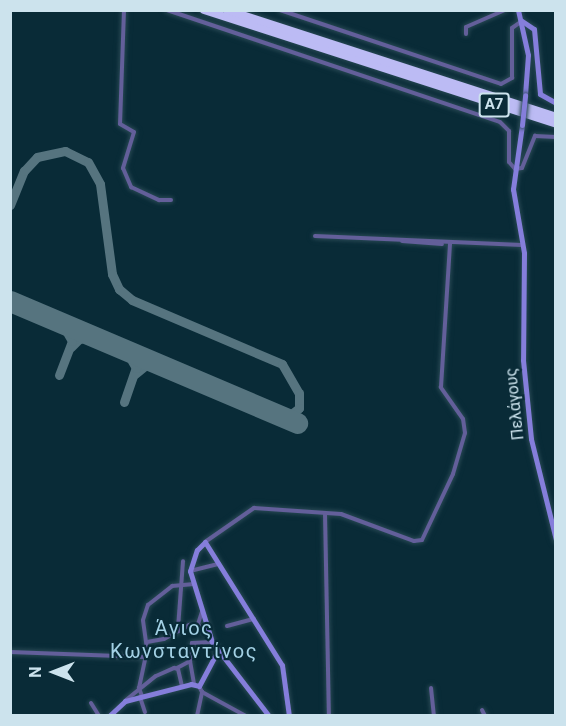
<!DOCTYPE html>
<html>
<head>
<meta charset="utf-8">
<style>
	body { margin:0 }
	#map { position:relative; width:566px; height:726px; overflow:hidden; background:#092b37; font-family:Roboto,sans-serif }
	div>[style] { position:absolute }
	.taxiway>* { height:9px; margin:-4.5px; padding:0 4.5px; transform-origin:4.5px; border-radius:4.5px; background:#56747f }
	.runway>* { height:21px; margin:-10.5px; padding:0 10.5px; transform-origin:10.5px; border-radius:10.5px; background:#56747f }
	.roads { filter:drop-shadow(0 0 2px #284854) drop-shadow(0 0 2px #284854) }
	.street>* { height:4px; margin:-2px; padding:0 2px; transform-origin:2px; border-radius:2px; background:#635f9a }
	.secondary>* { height:5px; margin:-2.5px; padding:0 2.5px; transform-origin:2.5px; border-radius:2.5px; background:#857edb }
	.highway>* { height:8px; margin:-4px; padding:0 4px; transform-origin:4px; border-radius:4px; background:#bcbbf4 }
	.bridges { filter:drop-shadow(0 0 2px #284854) drop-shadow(0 0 2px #284854) }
	.secondary-bridge>* { height:5px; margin:-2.5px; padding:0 2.5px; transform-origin:2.5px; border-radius:2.5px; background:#857edb }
	span { translate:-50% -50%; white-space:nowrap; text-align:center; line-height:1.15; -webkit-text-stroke:4.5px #092b37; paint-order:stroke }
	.shield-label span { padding:2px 4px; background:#092b37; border:2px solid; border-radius:4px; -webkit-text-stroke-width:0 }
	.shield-label { font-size:15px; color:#cce3ed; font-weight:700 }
	.street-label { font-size:16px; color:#cce3ed }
	.quarter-label { font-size:20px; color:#a3d1e5; letter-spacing:1.5px }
	.frame { position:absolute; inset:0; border:12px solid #cce3ed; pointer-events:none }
	.north { position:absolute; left:24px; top:642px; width:60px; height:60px; -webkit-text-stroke:4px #092b37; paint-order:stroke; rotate:270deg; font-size:16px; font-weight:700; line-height:24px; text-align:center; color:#cce3ed }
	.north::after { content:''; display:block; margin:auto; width:21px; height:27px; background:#cce3ed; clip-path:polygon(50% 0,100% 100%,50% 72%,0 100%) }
</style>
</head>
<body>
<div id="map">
	<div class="taxiway">
		<i style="left:10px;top:205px;width:37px;rotate:-68deg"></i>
		<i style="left:24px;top:171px;width:19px;rotate:-47deg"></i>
		<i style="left:37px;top:157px;width:29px;rotate:-12deg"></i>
		<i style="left:65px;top:151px;width:25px;rotate:26deg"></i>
		<i style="left:88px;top:162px;width:25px;rotate:61deg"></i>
		<i style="left:100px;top:184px;width:91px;rotate:82.4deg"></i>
		<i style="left:112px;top:274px;width:17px;rotate:65deg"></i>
		<i style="left:119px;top:289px;width:17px;rotate:40deg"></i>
		<i style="left:132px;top:300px;width:163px;rotate:23.1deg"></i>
		<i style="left:282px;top:364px;width:34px;rotate:60deg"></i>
		<i style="left:299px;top:393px;width:15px;rotate:90deg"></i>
		<i style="left:299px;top:408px;width:16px;rotate:142deg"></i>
		<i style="left:71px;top:347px;width:11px;rotate:-45deg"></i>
		<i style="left:79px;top:339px;width:16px;rotate:-11deg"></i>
		<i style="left:135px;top:374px;width:13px;rotate:-39deg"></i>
		<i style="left:145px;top:366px;width:13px;rotate:-13deg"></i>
		<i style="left:59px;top:375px;width:36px;rotate:-69deg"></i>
		<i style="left:72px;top:341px;width:22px;rotate:-120deg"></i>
		<i style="left:124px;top:402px;width:36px;rotate:-71deg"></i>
		<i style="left:136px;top:368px;width:22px;rotate:-120deg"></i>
	</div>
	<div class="runway">
		<i style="left:10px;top:301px;width:312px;rotate:23deg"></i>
	</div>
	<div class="roads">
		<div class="street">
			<i style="left:124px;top:10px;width:114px;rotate:92deg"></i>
			<i style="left:120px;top:124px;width:16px;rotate:30deg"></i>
			<i style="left:134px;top:132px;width:38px;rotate:107deg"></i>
			<i style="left:123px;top:168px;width:21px;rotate:67deg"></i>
			<i style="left:131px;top:187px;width:31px;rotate:25deg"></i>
			<i style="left:159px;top:200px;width:12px"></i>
			<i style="left:167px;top:10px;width:351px;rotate:18.6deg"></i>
			<i style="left:500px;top:122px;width:13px;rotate:45deg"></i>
			<i style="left:509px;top:131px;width:31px;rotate:90deg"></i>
			<i style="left:509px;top:162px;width:9px;rotate:49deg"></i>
			<i style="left:515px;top:169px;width:7px;rotate:-8deg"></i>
			<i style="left:522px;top:168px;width:35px;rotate:-68deg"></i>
			<i style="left:535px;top:136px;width:21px;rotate:3deg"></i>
			<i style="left:280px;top:10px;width:233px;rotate:18.5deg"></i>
			<i style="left:501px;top:84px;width:13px;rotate:-29deg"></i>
			<i style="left:512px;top:78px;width:50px;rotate:-90deg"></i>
			<i style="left:512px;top:28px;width:12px;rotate:-35deg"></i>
			<i style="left:466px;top:34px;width:7px;rotate:-90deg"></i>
			<i style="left:466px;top:27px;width:43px;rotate:-23.6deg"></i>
			<i style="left:315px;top:236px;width:207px;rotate:2.5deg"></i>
			<i style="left:402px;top:241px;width:40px;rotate:4.3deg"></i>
			<i style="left:325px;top:513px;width:203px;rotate:88.9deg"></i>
			<i style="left:205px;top:542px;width:60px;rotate:-34.8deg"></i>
			<i style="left:254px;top:508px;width:87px;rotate:3.9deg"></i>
			<i style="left:341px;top:514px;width:78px;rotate:20.3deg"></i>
			<i style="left:414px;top:541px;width:8px;rotate:-7deg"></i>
			<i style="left:422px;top:540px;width:73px;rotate:-64.8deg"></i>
			<i style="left:453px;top:474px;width:43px;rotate:-73.7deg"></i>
			<i style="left:465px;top:433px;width:14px;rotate:-98deg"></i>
			<i style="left:463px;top:419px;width:39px;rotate:-125deg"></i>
			<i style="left:441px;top:387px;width:144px;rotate:-86.4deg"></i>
			<i style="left:190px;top:571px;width:30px;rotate:-14deg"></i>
			<i style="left:198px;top:624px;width:13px;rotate:-72deg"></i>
			<i style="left:227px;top:626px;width:28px;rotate:-15deg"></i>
			<i style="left:178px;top:628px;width:67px;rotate:-85.7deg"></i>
			<i style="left:147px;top:642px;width:17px;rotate:-10deg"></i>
			<i style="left:164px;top:639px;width:29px;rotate:-29deg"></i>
			<i style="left:189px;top:625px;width:9px;rotate:-6deg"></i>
			<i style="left:198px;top:624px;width:9px;rotate:58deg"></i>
			<i style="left:203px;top:632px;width:5px;rotate:-11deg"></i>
			<i style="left:10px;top:652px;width:135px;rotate:2.1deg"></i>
			<i style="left:190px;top:661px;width:18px;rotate:-84deg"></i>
			<i style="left:192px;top:643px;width:20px;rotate:-3deg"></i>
			<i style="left:177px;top:668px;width:15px;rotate:-28deg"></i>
			<i style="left:190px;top:661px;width:23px;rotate:80deg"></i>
			<i style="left:431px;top:688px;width:28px;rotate:84deg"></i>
			<i style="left:202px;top:692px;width:50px;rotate:28.6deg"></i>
			<i style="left:142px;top:696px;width:9px;rotate:-111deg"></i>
			<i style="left:139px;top:688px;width:40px;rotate:-78deg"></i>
			<i style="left:147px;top:649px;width:29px;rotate:-98deg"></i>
			<i style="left:143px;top:620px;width:16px;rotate:-72deg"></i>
			<i style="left:148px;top:605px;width:31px;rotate:-38deg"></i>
			<i style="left:172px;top:586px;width:22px;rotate:-5deg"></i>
			<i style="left:140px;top:697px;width:16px;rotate:72deg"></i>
			<i style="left:126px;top:700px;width:38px;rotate:-39deg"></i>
			<i style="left:156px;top:676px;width:20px;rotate:-24deg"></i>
			<i style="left:174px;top:668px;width:4px;rotate:14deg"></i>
			<i style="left:178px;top:669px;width:18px;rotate:77deg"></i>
			<i style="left:91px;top:703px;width:15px;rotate:58deg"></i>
			<i style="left:482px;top:710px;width:7px;rotate:63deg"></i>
			<i style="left:197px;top:716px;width:25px;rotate:-78deg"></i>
			<i style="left:202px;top:692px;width:7px;rotate:-117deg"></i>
		</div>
		<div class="secondary">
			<i style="left:518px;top:10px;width:46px;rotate:77.5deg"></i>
			<i style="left:528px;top:55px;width:40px;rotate:94.3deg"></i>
			<i style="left:522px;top:21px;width:14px;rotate:34deg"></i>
			<i style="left:534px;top:29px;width:65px;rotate:84.7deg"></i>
			<i style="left:540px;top:94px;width:18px;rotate:29deg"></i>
			<i style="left:522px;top:125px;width:65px;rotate:98deg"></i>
			<i style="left:513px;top:189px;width:65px;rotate:80.2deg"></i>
			<i style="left:524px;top:253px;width:107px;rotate:90.5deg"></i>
			<i style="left:523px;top:360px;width:79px;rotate:84.2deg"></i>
			<i style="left:531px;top:439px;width:104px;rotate:76.1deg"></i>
			<i style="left:109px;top:716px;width:22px;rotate:-43deg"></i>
			<i style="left:125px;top:701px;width:68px;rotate:-14.4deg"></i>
			<i style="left:191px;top:684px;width:8px;rotate:14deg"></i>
			<i style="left:199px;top:686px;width:38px;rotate:-62deg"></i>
			<i style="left:269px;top:716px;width:93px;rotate:-127.6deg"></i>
			<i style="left:212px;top:642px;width:74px;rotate:-107.2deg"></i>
			<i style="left:190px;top:571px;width:22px;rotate:-72deg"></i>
			<i style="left:197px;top:550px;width:11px;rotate:-45deg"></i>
			<i style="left:205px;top:542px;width:145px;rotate:58deg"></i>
			<i style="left:282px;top:665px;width:51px;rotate:82.2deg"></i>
		</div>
		<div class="highway">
			<i style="left:204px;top:10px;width:370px;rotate:17.9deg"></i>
			<i style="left:227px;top:10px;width:346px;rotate:18deg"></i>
		</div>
	</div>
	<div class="bridges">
		<div class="secondary-bridge">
			<i style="left:522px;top:125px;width:30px;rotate:-84deg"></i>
		</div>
	</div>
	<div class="shield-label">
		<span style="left:494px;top:105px">Α7</span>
	</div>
	<div class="street-label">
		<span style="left:515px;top:404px;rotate:-96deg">Πελάγους</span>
	</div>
	<div class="quarter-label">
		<span style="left:184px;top:640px">Άγιος<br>Κωνσταντίνος</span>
	</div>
	<div class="frame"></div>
	<div class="north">N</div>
</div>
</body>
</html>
